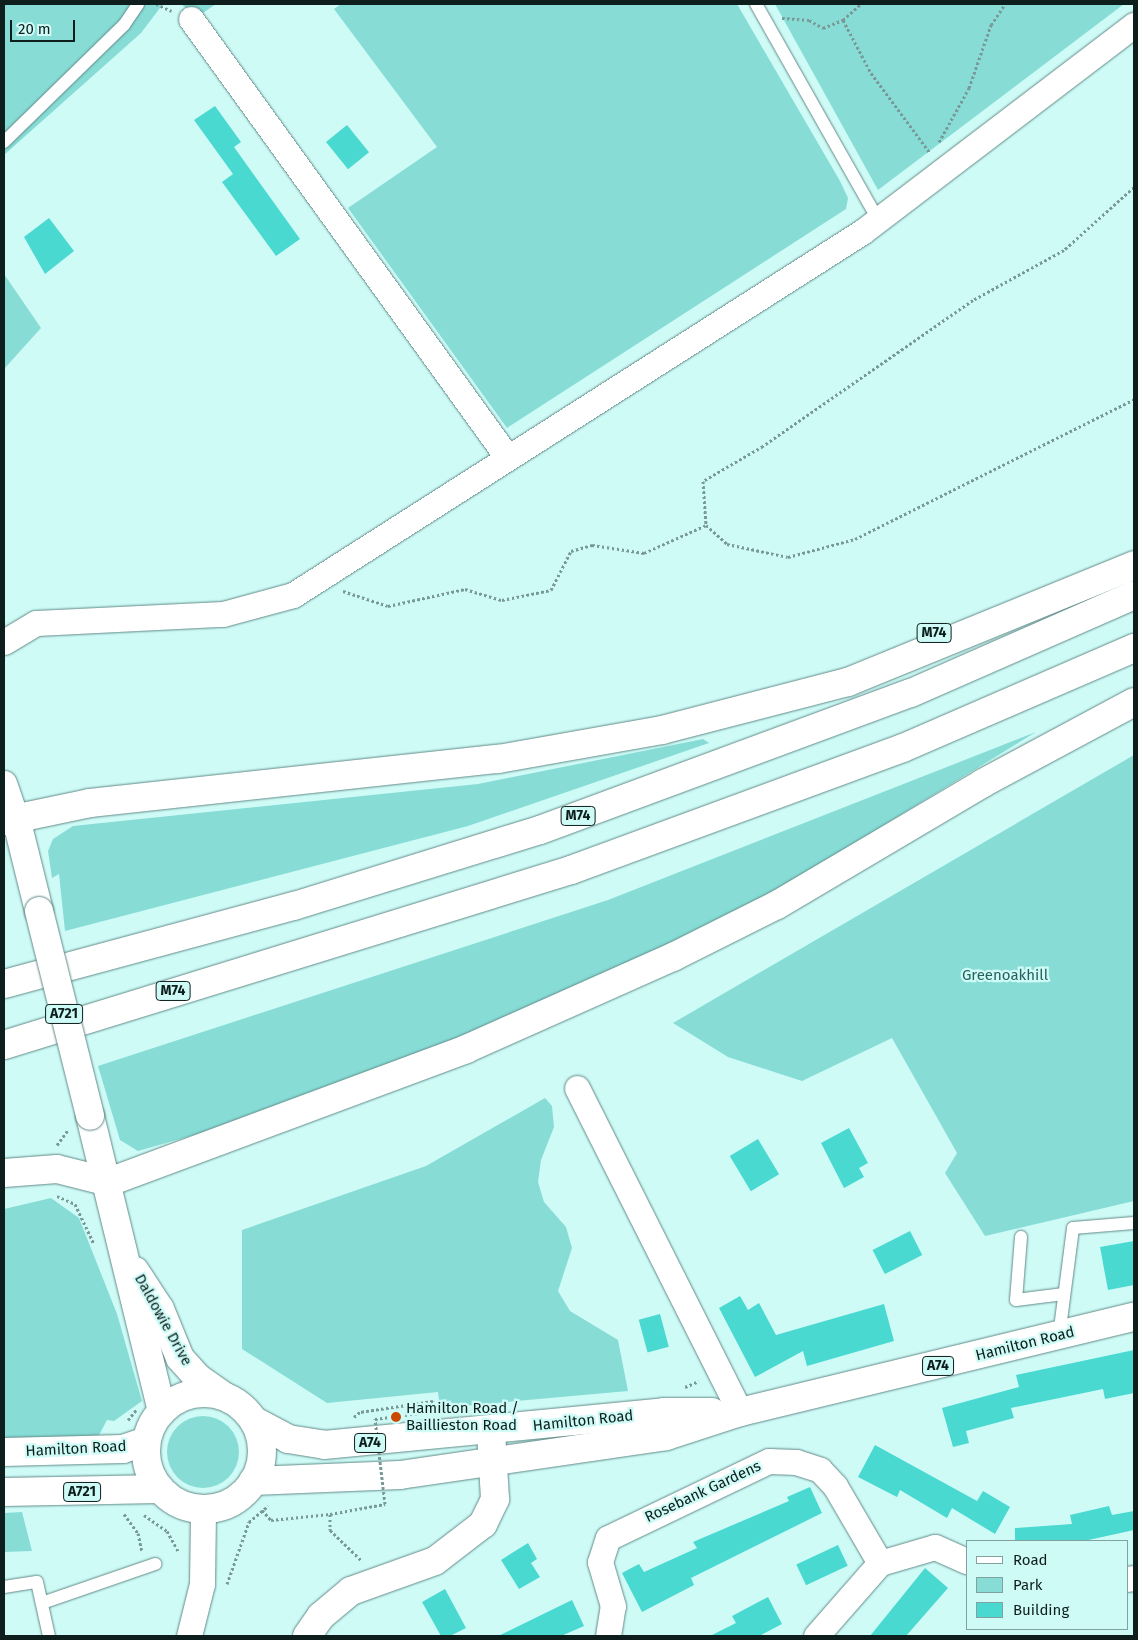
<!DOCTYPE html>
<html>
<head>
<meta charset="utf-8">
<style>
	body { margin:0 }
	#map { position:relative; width:1138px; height:1640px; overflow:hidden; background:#cffbf7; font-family:"Fira Sans",sans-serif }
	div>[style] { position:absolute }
	.green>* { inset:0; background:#87dcd6 }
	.round { border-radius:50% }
	.building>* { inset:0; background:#49d9d1; transform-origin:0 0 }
	.path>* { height:3px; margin-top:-1.5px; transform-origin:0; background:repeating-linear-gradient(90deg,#799997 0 2.5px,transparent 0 5px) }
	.roads { filter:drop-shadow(0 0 1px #618a87) drop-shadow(0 0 1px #618a87) }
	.lane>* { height:12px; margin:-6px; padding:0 6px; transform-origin:6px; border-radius:6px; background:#fff }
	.street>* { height:25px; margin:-12.5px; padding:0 12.5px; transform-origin:12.5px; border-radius:12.5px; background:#fff }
	.secondary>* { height:28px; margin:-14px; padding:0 14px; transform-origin:14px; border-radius:14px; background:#fff }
	.primary>* { height:28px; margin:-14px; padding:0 14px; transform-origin:14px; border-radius:14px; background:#fff }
	.primary>.ring { margin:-14px; padding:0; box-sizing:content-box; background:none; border:28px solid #fff; border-radius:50% }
	.highway>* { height:28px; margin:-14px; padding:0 14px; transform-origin:14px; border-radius:14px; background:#fff }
	.path-bridge>* { height:3px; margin-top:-1.5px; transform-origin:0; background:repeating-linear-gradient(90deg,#799997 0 2.5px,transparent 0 5px) }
	.bridges { filter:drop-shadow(0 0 1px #618a87) drop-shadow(0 0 1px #618a87) }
	.primary-bridge>* { height:28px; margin:-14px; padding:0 14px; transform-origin:14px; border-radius:14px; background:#fff }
	.dots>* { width:14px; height:14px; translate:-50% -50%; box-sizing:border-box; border:2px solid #cffbf7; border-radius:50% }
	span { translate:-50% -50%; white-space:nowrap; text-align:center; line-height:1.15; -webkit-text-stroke:4.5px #cffbf7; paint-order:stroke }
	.shield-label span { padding:1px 4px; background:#cffbf7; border:1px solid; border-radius:4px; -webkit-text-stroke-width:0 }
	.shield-label { font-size:14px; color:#0d1e1d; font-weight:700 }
	.park-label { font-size:15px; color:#27615d }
	.street-label { font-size:15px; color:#0d1e1d }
	.poi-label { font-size:15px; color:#0d1e1d }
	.left { translate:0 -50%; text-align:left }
	.frame { position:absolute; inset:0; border:5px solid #0d1e1d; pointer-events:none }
	.legend { position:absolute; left:966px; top:1540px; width:162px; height:90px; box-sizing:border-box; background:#cffbf7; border:1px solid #81a3a0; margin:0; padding:6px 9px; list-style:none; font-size:15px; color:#0d1e1d }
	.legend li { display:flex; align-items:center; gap:10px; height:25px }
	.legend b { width:25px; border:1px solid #81a3a0 }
	.scale { position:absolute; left:10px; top:20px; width:65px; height:22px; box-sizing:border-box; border:2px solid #0d1e1d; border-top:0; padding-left:6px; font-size:15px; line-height:18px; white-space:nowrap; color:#0d1e1d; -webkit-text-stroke:4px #cffbf7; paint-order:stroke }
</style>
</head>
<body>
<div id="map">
	<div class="green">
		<i style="clip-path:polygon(4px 4px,163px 4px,141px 33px,4px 155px)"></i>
		<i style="clip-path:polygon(181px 4px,216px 4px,197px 17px)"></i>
		<i style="clip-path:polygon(341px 4px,737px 4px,840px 181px,848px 198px,846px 209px,507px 428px,348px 208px,437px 147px,334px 9px)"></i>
		<i style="clip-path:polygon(775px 4px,1124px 4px,878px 190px)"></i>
		<i style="clip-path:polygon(4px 274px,41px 328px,4px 369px)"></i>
		<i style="clip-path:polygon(1036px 732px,773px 893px,535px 1008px,288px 1108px,138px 1151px,120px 1140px,98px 1066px,608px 900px)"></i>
		<i style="clip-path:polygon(703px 739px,709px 743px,468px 826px,65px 931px,59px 874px,52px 878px,48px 851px,53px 839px,73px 826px,478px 784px)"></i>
		<i style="clip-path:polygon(1134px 755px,1134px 1201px,985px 1236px,945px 1173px,957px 1153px,892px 1038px,802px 1081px,728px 1057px,673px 1023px)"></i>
		<i style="clip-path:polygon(545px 1098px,552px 1106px,554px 1127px,541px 1160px,538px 1182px,544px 1202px,566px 1227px,572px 1248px,558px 1291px,570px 1311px,618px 1340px,628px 1391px,440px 1408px,438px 1392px,327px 1403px,242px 1349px,242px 1230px,426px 1166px)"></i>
		<i style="clip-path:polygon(51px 1198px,79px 1218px,117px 1314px,142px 1401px,114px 1421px,107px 1420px,97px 1439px,4px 1441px,4px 1209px)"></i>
		<i class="round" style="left:167px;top:1416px;width:72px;height:72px"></i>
		<i style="clip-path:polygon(22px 1512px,32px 1551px,4px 1552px,4px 1513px)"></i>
	</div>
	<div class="building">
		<i style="clip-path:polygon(215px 106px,241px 142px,234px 147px,300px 239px,276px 256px,222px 182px,233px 174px,194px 120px)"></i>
		<i style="left:347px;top:125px;width:35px;height:27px;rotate:51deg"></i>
		<i style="clip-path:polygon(49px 218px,74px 251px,45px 274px,24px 237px)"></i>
		<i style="clip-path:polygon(849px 1128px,868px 1163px,859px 1168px,864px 1177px,844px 1188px,821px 1143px)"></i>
		<i style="left:758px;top:1139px;width:41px;height:33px;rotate:59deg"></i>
		<i style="left:910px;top:1231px;width:27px;height:42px;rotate:63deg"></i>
		<i style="clip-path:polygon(1134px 1241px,1134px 1285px,1108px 1290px,1100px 1247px)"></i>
		<i style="clip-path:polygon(740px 1296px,748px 1310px,759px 1303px,776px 1335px,884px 1304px,894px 1341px,807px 1366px,803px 1351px,755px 1377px,719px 1308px)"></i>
		<i style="left:660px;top:1314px;width:34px;height:22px;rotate:75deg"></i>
		<i style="clip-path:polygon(1134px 1350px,1134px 1393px,1105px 1399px,1103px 1389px,1011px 1408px,1014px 1418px,966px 1431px,969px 1443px,953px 1447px,942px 1408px,1019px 1387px,1016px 1375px)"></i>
		<i style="clip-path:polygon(875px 1445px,977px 1501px,983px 1491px,1010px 1507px,995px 1534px,952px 1508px,947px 1518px,900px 1490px,897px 1497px,858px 1477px)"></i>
		<i style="clip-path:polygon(810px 1487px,822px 1513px,691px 1578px,694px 1585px,642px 1612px,622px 1573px,639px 1564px,644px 1572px,697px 1548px,693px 1542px,789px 1501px,787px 1497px)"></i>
		<i style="clip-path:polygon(1109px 1506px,1112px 1515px,1134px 1511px,1134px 1530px,1084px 1541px,1015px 1541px,1015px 1528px,1072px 1524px,1070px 1515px)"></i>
		<i style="clip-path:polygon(528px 1543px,537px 1559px,531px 1563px,540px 1577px,519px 1589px,501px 1560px)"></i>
		<i style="left:838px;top:1545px;width:23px;height:46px;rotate:65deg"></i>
		<i style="clip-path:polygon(925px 1568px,948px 1588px,906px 1636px,870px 1636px)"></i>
		<i style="clip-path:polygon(445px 1589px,466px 1628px,450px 1636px,441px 1636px,422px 1602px)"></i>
		<i style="clip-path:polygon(768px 1597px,782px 1624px,759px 1636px,710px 1636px,736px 1623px,732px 1616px)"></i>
		<i style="clip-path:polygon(572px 1600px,584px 1626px,561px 1636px,498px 1636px)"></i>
	</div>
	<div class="path">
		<i style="left:156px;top:4px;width:17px;rotate:24deg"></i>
		<i style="left:782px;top:18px;width:27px;rotate:4deg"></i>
		<i style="left:809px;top:20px;width:16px;rotate:30deg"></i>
		<i style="left:823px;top:28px;width:22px;rotate:-22deg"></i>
		<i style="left:843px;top:20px;width:24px;rotate:-42deg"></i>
		<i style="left:843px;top:20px;width:60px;rotate:62.2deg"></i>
		<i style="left:871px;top:73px;width:99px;rotate:53.6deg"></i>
		<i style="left:939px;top:142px;width:62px;rotate:-60.9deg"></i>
		<i style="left:969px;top:88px;width:67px;rotate:-70.8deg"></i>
		<i style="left:991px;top:25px;width:25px;rotate:-56deg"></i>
		<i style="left:1134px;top:187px;width:94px;rotate:138deg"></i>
		<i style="left:1064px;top:250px;width:104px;rotate:151.2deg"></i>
		<i style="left:973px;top:300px;width:256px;rotate:145.2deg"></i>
		<i style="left:763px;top:446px;width:69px;rotate:149.7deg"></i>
		<i style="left:703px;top:481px;width:44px;rotate:86.1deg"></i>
		<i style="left:706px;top:525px;width:28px;rotate:42deg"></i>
		<i style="left:727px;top:544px;width:62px;rotate:12deg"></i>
		<i style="left:788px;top:557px;width:69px;rotate:-15deg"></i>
		<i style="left:855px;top:539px;width:312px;rotate:-26.6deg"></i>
		<i style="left:343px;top:591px;width:47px;rotate:18.4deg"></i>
		<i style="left:388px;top:606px;width:79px;rotate:-12.4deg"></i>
		<i style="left:465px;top:589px;width:39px;rotate:17deg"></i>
		<i style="left:502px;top:600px;width:50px;rotate:-11.5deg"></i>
		<i style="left:551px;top:590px;width:44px;rotate:-62.9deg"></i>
		<i style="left:571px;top:551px;width:22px;rotate:-16deg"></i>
		<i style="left:592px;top:545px;width:53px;rotate:8.7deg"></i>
		<i style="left:644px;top:553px;width:68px;rotate:-24.3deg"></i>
		<i style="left:57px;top:1145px;width:19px;rotate:-54deg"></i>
		<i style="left:57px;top:1196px;width:20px;rotate:24deg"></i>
		<i style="left:75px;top:1204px;width:44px;rotate:64.6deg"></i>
		<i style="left:685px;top:1387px;width:15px;rotate:-23deg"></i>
		<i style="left:354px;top:1417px;width:8px;rotate:-40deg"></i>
		<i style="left:128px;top:1420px;width:14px;rotate:-51deg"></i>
		<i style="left:262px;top:1510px;width:13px;rotate:48deg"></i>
		<i style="left:271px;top:1520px;width:59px;rotate:-5.8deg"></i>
		<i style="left:330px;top:1514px;width:16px;rotate:90deg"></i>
		<i style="left:330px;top:1530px;width:45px;rotate:44.1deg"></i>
		<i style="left:124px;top:1514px;width:24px;rotate:54deg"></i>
		<i style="left:138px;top:1533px;width:19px;rotate:78deg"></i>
		<i style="left:144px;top:1515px;width:28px;rotate:35deg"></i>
		<i style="left:167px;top:1531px;width:23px;rotate:61deg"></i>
		<i style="left:227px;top:1584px;width:66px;rotate:-70.5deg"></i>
		<i style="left:249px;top:1522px;width:25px;rotate:-40deg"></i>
	</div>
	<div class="roads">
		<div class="lane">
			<i style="left:756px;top:4px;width:248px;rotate:60.5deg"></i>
			<i style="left:4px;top:142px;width:168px;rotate:-44.3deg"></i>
			<i style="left:124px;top:25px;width:25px;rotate:-56deg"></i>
			<i style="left:1021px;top:1237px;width:63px;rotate:94.5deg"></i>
			<i style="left:1016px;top:1300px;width:48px;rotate:-7.1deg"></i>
			<i style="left:1059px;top:1336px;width:109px;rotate:-82.6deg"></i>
			<i style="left:1073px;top:1228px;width:61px;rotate:-4.7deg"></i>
			<i style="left:4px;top:1587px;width:33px;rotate:-9deg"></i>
			<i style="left:37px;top:1582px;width:55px;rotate:77.5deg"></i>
			<i style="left:42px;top:1603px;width:120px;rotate:-19deg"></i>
		</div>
		<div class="street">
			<i style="left:191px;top:19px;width:541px;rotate:54.17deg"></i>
			<i style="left:4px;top:642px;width:37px;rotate:-31deg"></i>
			<i style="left:36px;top:623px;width:187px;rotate:-2.8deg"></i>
			<i style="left:223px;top:614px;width:73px;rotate:-15.2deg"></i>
			<i style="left:293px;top:595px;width:675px;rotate:-32.54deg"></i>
			<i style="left:862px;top:232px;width:342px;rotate:-37.3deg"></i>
			<i style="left:4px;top:783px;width:37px;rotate:71deg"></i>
			<i style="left:577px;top:1088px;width:363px;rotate:63.3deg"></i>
			<i style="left:1127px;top:1579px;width:7px;rotate:-8deg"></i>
			<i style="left:189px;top:1636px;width:54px;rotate:-76deg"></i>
			<i style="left:202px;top:1584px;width:75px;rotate:-89.2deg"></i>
			<i style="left:608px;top:1636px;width:30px;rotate:-81deg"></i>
			<i style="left:613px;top:1606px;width:46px;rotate:-106.5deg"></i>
			<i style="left:600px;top:1562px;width:25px;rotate:-72deg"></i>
			<i style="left:608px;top:1538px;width:178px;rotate:-25.6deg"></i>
			<i style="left:769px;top:1461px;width:27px;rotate:2deg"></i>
			<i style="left:796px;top:1462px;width:25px;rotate:18deg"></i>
			<i style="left:820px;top:1470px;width:22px;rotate:47deg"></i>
			<i style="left:835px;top:1486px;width:89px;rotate:59.7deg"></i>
			<i style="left:816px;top:1636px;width:97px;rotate:-48.8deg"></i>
			<i style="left:880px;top:1563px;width:57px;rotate:-16.2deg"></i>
			<i style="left:935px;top:1547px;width:35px;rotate:24deg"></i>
		</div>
		<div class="secondary">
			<i style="left:307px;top:1636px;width:24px;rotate:-55deg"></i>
			<i style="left:321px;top:1616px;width:39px;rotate:-40deg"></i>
			<i style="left:351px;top:1591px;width:89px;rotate:-19.7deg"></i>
			<i style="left:435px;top:1561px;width:61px;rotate:-37.6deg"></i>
			<i style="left:483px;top:1524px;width:28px;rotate:-64deg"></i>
			<i style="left:495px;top:1499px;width:68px;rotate:-93.4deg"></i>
		</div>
		<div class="primary">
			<i style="left:16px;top:818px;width:96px;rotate:76.1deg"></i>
			<i style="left:90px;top:1116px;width:304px;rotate:76.3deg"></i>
			<i style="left:135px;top:1271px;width:45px;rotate:56.7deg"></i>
			<i style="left:160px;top:1309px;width:53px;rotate:67.8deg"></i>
			<i style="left:180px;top:1358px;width:27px;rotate:48deg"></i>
			<i style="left:198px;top:1378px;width:32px;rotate:35deg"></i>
			<i class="ring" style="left:146px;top:1393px;width:88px;height:88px"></i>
			<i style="left:253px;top:1420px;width:40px;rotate:28deg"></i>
			<i style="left:288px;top:1439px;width:36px;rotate:9deg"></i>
			<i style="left:324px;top:1445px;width:342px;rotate:-5.5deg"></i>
			<i style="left:664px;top:1412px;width:48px"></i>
			<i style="left:4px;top:1452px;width:119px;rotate:-1.4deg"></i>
			<i style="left:123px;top:1449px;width:24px;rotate:-19deg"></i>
			<i style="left:253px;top:1481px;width:147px;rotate:-2.3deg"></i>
			<i style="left:400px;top:1475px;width:269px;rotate:-8.3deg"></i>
			<i style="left:666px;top:1436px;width:78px;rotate:-18deg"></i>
			<i style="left:740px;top:1412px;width:405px;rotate:-13.6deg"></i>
			<i style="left:4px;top:1492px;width:156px;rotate:-1.1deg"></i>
		</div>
		<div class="highway">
			<i style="left:4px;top:821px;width:88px;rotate:-11.8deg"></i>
			<i style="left:90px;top:803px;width:410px;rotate:-6.2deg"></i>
			<i style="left:498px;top:759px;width:167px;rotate:-10deg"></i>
			<i style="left:662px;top:730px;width:192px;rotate:-14.5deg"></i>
			<i style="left:848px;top:682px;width:309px;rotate:-22.2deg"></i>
			<i style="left:4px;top:984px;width:300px;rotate:-15.1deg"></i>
			<i style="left:294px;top:906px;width:257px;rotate:-17.2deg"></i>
			<i style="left:540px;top:830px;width:395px;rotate:-20.3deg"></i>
			<i style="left:911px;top:693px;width:244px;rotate:-23.7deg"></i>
			<i style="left:4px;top:1045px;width:593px;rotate:-17.15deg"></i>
			<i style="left:571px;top:870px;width:354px;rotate:-20.2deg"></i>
			<i style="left:903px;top:748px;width:252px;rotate:-23.4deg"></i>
			<i style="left:4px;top:1173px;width:53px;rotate:-4.3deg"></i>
			<i style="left:57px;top:1169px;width:54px;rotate:14deg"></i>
			<i style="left:109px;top:1182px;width:381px;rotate:-20.4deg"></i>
			<i style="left:466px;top:1049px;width:227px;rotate:-24deg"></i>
			<i style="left:673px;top:957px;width:116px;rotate:-26.6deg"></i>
			<i style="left:777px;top:905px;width:239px;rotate:-30.6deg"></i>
			<i style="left:983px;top:783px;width:171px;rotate:-28.2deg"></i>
		</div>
	</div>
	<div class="path-bridge">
		<i style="left:330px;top:1514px;width:56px;rotate:-10.3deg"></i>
		<i style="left:385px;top:1504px;width:86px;rotate:-96.7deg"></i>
		<i style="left:375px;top:1419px;width:59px;rotate:-7.9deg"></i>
		<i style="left:433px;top:1411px;width:10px;rotate:-90deg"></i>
		<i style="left:433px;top:1401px;width:74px;rotate:171.4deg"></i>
	</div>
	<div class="bridges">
		<div class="primary-bridge">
			<i style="left:39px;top:911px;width:211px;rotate:76deg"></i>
		</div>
	</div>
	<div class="dots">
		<i style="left:396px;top:1417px;background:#cc4701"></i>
	</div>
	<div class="shield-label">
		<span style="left:934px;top:633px">M74</span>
		<span style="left:578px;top:816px">M74</span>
		<span style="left:173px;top:991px">M74</span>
		<span style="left:64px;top:1014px">A721</span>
		<span style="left:938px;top:1366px">A74</span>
		<span style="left:370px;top:1443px">A74</span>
		<span style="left:82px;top:1492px">A721</span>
	</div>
	<div class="park-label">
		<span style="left:1005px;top:976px">Greenoakhill</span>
	</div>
	<div class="street-label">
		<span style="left:163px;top:1320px;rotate:61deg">Daldowie Drive</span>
		<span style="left:1025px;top:1344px;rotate:-14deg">Hamilton Road</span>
		<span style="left:583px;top:1421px;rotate:-6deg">Hamilton Road</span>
		<span style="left:76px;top:1449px;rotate:-3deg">Hamilton Road</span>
		<span style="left:703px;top:1492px;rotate:-25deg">Rosebank Gardens</span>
	</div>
	<div class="poi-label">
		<span class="left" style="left:406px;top:1417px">Hamilton Road /<br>Baillieston Road</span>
	</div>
	<div class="frame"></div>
	<ul class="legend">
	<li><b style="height:6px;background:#fff"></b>Road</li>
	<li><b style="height:14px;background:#87dcd6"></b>Park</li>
	<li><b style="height:14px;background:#49d9d1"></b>Building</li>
	</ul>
	<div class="scale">20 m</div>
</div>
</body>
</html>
